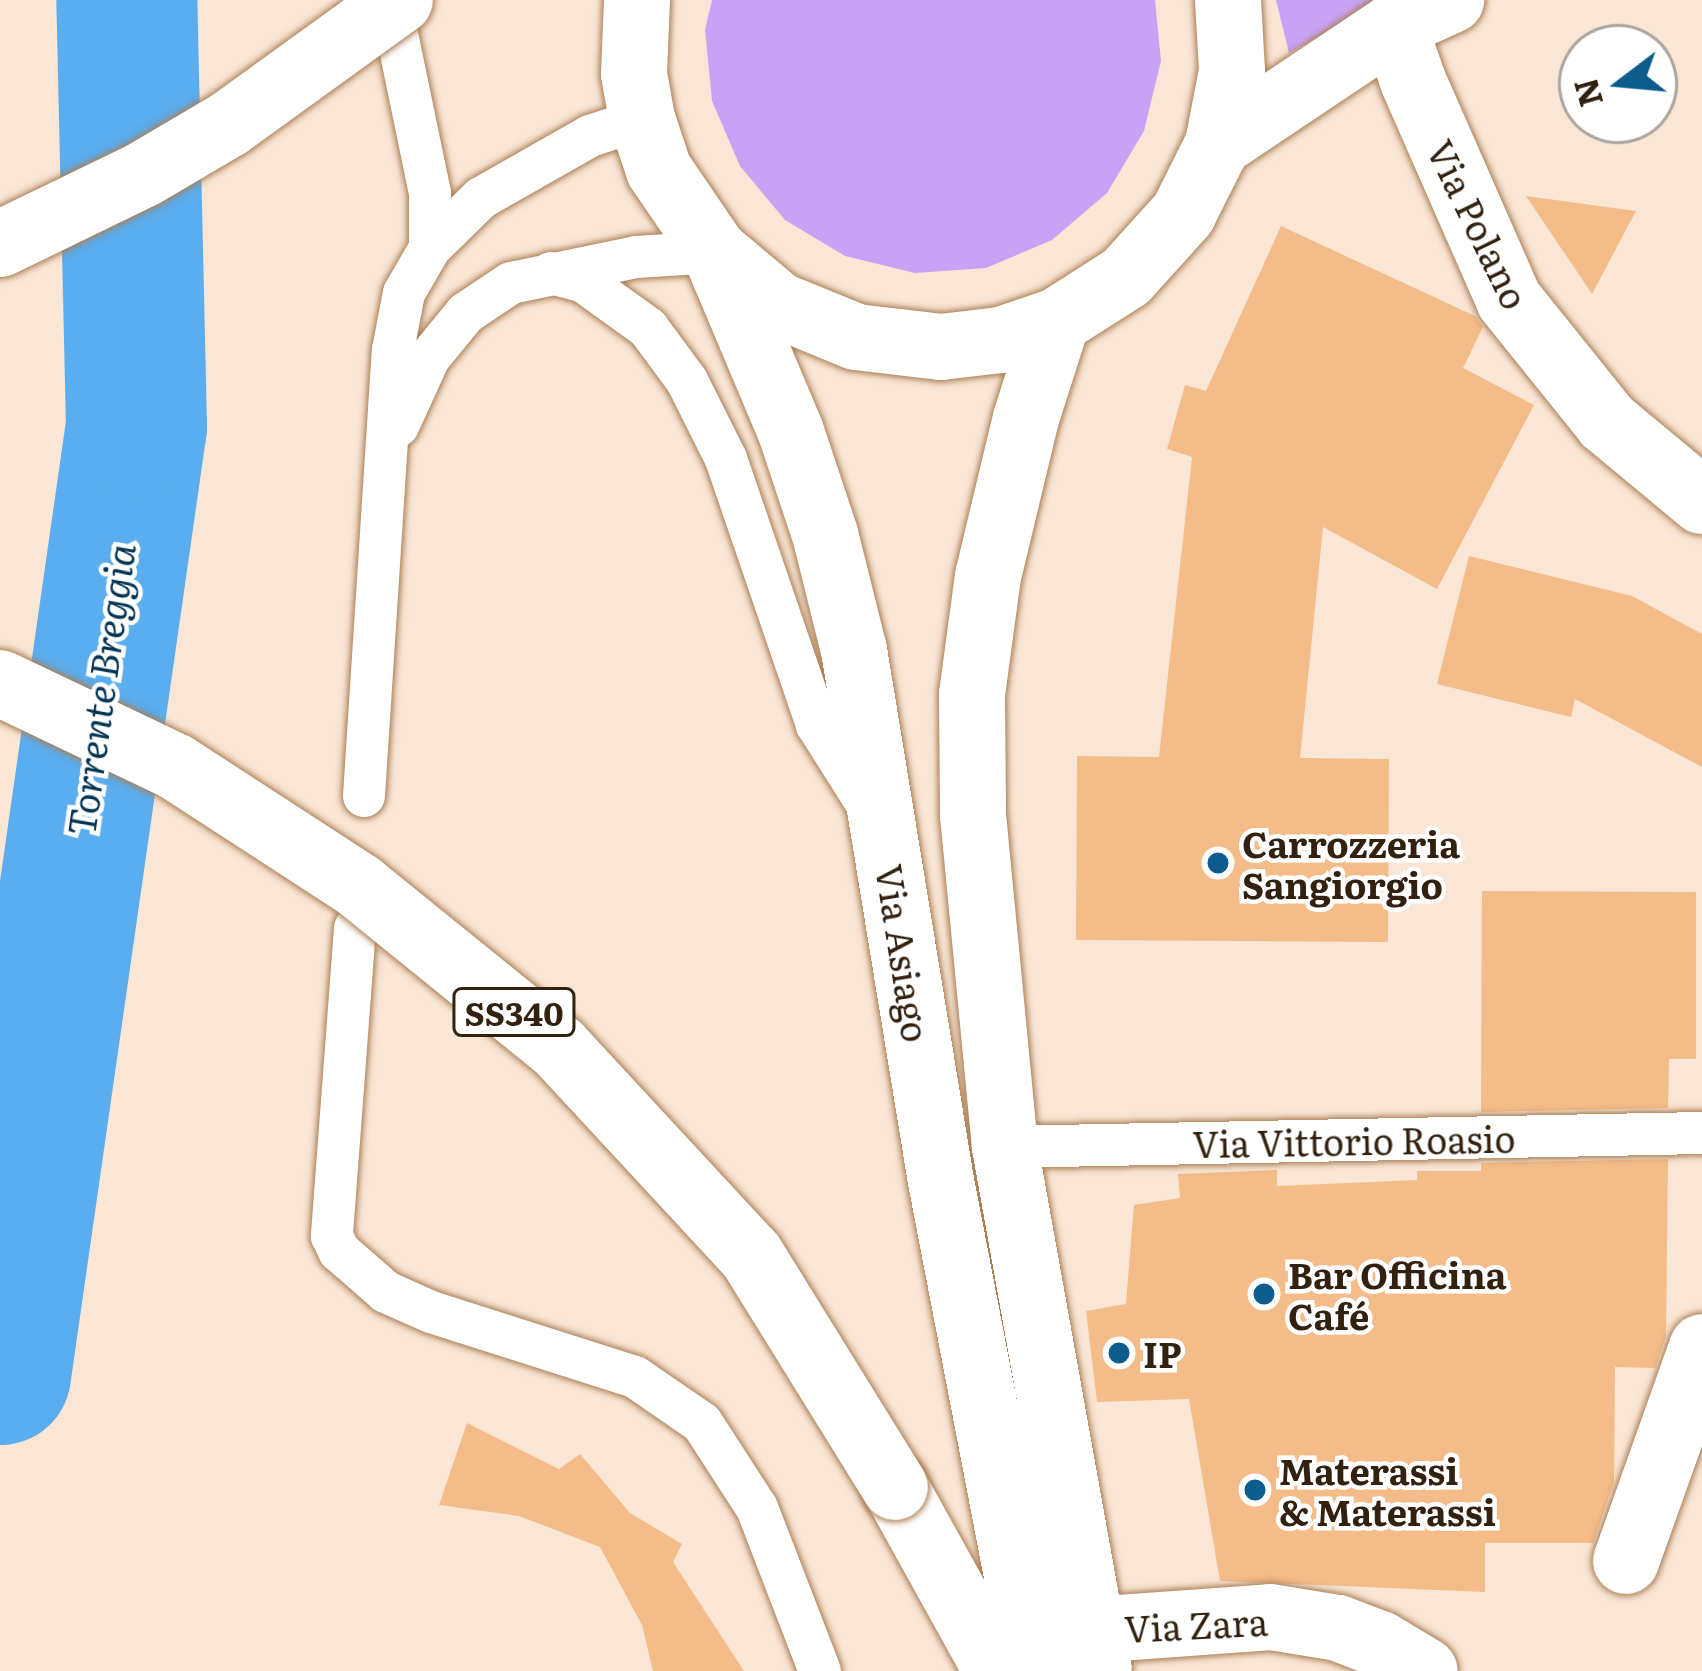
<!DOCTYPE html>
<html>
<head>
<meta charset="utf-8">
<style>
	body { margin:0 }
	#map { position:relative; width:1702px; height:1671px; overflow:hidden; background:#f9e6d4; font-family:Literata,serif }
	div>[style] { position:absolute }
	.green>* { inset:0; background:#c8a3f5 }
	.river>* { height:141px; margin:-70.5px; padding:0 70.5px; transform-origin:70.5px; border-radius:70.5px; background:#5aadee }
	.building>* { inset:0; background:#f4bc88 }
	.roads { filter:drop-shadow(0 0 3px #ab7f55) drop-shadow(0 0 3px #ab7f55) }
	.lane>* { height:42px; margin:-21px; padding:0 21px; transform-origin:21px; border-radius:21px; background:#fff }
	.street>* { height:66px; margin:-33px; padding:0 33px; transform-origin:33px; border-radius:33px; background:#fff }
	.primary>* { height:66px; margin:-33px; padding:0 33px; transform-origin:33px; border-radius:33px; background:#fff }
	.highway>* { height:66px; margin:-33px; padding:0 33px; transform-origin:33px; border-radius:33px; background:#fff }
	.bridges { filter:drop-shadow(0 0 3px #ab7f55) drop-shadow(0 0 3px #ab7f55) }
	.highway-bridge>* { height:66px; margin:-33px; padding:0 33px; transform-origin:33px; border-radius:33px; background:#fff }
	.dots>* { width:33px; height:33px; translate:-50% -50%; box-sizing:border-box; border:6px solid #fff; border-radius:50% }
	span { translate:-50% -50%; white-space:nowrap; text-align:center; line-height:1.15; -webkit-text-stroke:9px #fff; paint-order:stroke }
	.shield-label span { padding:3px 9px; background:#fff; border:3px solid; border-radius:9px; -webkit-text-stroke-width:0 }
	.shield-label { font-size:33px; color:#32210f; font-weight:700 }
	.street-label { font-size:36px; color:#32210f }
	.poi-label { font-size:36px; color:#32210f; font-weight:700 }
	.left { translate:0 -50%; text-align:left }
	.water-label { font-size:39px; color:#053555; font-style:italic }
	.north { position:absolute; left:1558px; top:24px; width:120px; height:120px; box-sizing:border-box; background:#fff; border:3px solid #ada69f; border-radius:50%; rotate:254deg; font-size:33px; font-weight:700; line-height:48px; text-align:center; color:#32210f }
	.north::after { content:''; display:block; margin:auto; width:42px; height:54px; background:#0c5c8e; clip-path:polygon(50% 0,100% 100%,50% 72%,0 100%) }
</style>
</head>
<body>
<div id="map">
	<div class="green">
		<i style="clip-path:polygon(712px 0,1155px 0,1161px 61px,1144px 131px,1107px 193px,1052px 240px,986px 268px,915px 273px,845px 256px,785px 220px,740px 166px,712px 101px,705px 30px)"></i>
		<i style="clip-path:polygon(1276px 0,1386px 0,1289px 53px)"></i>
	</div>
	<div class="river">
		<i style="left:0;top:1374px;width:958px;rotate:-81.84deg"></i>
		<i style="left:136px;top:426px;width:426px;rotate:-91.3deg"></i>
	</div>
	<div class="building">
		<i style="clip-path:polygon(1526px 196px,1636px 211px,1592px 294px)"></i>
		<i style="clip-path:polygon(1281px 226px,1475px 316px,1483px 327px,1463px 368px,1534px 405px,1437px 589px,1323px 527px,1300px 758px,1389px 759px,1388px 942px,1076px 940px,1077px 756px,1159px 757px,1192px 457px,1167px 449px,1185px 385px,1206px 391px)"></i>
		<i style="clip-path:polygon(1469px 556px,1632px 596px,1702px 634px,1702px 767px,1575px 699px,1571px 717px,1437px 684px)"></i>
		<i style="clip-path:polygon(1482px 891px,1696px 892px,1696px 1059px,1669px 1059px,1668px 1108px,1481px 1112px)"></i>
		<i style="clip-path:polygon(1668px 1159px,1666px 1336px,1655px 1368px,1615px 1367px,1614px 1482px,1593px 1543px,1485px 1543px,1485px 1592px,1220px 1581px,1189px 1399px,1097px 1402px,1086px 1311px,1126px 1304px,1134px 1205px,1180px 1198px,1178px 1174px,1277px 1170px,1277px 1186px,1417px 1180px,1417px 1171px,1481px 1171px,1481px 1163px)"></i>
		<i style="clip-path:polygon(467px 1423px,559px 1469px,580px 1454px,630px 1513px,682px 1544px,673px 1562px,744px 1671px,653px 1671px,642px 1625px,600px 1547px,519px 1516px,439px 1505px)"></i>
	</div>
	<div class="roads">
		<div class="lane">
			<i style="left:390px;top:0;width:197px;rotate:78.3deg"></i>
			<i style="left:430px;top:193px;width:55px;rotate:90deg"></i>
			<i style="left:551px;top:273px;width:34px;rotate:15deg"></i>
			<i style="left:584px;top:282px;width:79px;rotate:35.7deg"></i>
			<i style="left:648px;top:328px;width:66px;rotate:53.7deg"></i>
			<i style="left:687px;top:381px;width:87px;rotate:63.4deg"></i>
			<i style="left:726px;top:459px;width:281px;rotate:71.1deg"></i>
			<i style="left:817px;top:725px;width:93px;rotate:57.7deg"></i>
			<i style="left:398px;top:426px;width:75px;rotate:-65.5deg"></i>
			<i style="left:429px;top:358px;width:58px;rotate:-50.6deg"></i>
			<i style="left:466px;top:313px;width:54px;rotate:-33.7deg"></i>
			<i style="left:511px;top:283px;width:128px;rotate:-11.7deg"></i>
			<i style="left:636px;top:257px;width:79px;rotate:-3.6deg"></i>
			<i style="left:364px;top:796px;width:447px;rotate:-86.3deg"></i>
			<i style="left:393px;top:350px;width:58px;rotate:-79.1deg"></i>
			<i style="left:404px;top:293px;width:52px;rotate:-60deg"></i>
			<i style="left:430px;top:248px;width:71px;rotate:-44.4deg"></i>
			<i style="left:481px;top:198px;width:125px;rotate:-29.6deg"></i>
			<i style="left:590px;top:136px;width:55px;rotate:-18.1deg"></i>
			<i style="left:355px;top:928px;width:309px;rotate:94.3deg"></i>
			<i style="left:332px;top:1236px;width:17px;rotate:65deg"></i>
			<i style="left:339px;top:1251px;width:62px;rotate:41.1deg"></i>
			<i style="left:386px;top:1292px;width:49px;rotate:24deg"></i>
			<i style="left:431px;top:1312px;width:214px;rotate:17.7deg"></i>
			<i style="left:635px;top:1377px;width:81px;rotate:34.5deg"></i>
			<i style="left:702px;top:1423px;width:101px;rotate:57.1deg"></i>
			<i style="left:757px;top:1508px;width:175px;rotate:68.9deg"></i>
			<i style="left:1005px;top:1147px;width:697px;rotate:-1.15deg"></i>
		</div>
		<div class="street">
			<i style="left:1394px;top:26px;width:58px;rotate:70.9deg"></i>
			<i style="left:1413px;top:81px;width:239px;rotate:66.3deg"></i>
			<i style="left:1509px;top:300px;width:156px;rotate:51.2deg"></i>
			<i style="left:1607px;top:422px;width:124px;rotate:39.7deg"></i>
			<i style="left:1218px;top:144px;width:212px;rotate:-33.8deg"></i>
			<i style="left:1394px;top:26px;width:63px;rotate:-24.5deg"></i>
			<i style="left:1626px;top:1561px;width:227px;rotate:-70.4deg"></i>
			<i style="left:1038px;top:1641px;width:54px;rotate:-11.7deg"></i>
			<i style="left:1091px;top:1630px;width:180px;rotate:-4.1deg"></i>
			<i style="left:1271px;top:1617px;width:68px;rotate:9.3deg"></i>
			<i style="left:1338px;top:1628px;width:45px;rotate:20.9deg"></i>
			<i style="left:1380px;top:1644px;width:52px;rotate:31deg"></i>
		</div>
		<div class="primary">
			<i style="left:637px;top:0;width:74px;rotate:92.3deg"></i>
			<i style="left:634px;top:74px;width:46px;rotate:79.9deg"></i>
			<i style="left:642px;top:119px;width:54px;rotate:71.6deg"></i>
			<i style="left:659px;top:170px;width:99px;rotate:55.7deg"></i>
			<i style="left:715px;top:252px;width:82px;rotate:40.1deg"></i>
			<i style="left:778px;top:305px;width:84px;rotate:22.3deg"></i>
			<i style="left:856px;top:337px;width:86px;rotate:6.7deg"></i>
			<i style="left:941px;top:347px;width:60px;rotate:-6.7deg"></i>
			<i style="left:1001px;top:340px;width:59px;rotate:-18.7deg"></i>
			<i style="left:1057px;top:321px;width:82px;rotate:-32.5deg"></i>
			<i style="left:1126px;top:277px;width:85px;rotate:-47.9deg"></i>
			<i style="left:1183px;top:214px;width:78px;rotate:-63.4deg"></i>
			<i style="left:1218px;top:144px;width:74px;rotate:-79.1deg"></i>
			<i style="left:1232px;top:71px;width:71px;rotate:-93.2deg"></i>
			<i style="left:715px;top:252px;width:195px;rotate:67.1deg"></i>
			<i style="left:791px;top:432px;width:108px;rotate:71.6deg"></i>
			<i style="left:825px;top:534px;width:120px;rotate:76deg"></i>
			<i style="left:854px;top:650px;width:538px;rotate:80.7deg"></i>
			<i style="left:941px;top:1181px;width:499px;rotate:79.1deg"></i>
			<i style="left:1057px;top:321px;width:102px;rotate:107.7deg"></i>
			<i style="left:1026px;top:418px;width:163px;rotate:103.5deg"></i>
			<i style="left:988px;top:576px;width:120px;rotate:97.7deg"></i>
			<i style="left:972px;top:695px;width:120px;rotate:89.5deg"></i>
			<i style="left:973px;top:815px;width:334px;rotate:84.5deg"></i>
			<i style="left:1005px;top:1147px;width:532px;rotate:79.83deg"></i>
		</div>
		<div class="highway">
			<i style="left:895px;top:1487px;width:210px;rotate:61deg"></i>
		</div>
	</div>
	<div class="bridges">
		<div class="highway-bridge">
			<i style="left:0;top:244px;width:160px;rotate:-25.9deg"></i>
			<i style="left:144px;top:174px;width:99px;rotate:-30.5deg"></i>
			<i style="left:229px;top:124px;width:211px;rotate:-35.9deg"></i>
			<i style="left:0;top:683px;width:195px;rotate:25.5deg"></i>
			<i style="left:176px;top:767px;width:218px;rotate:33deg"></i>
			<i style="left:359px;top:886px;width:257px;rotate:39deg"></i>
			<i style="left:559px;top:1048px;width:282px;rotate:47.2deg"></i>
			<i style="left:751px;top:1255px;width:273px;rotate:58.2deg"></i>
		</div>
	</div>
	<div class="dots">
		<i style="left:1218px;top:863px;background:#0c5c8e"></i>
		<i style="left:1264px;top:1294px;background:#0c5c8e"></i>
		<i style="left:1119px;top:1353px;background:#0c5c8e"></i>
		<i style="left:1255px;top:1490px;background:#0c5c8e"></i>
	</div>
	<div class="shield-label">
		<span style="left:514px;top:1012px">SS340</span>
	</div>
	<div class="street-label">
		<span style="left:1479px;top:224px;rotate:64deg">Via Polano</span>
		<span style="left:904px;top:953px;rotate:81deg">Via Asiago</span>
		<span style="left:1354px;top:1140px;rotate:-1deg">Via Vittorio Roasio</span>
		<span style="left:1196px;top:1624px;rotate:-3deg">Via Zara</span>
	</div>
	<div class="poi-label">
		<span class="left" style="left:1242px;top:863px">Carrozzeria<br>Sangiorgio</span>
		<span class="left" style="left:1288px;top:1294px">Bar Officina<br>Café</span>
		<span class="left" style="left:1143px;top:1353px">IP</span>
		<span class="left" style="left:1279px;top:1490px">Materassi<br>&amp; Materassi</span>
	</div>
	<div class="water-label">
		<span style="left:99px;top:689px;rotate:-82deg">Torrente Breggia</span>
	</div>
	<div class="north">N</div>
</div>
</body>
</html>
